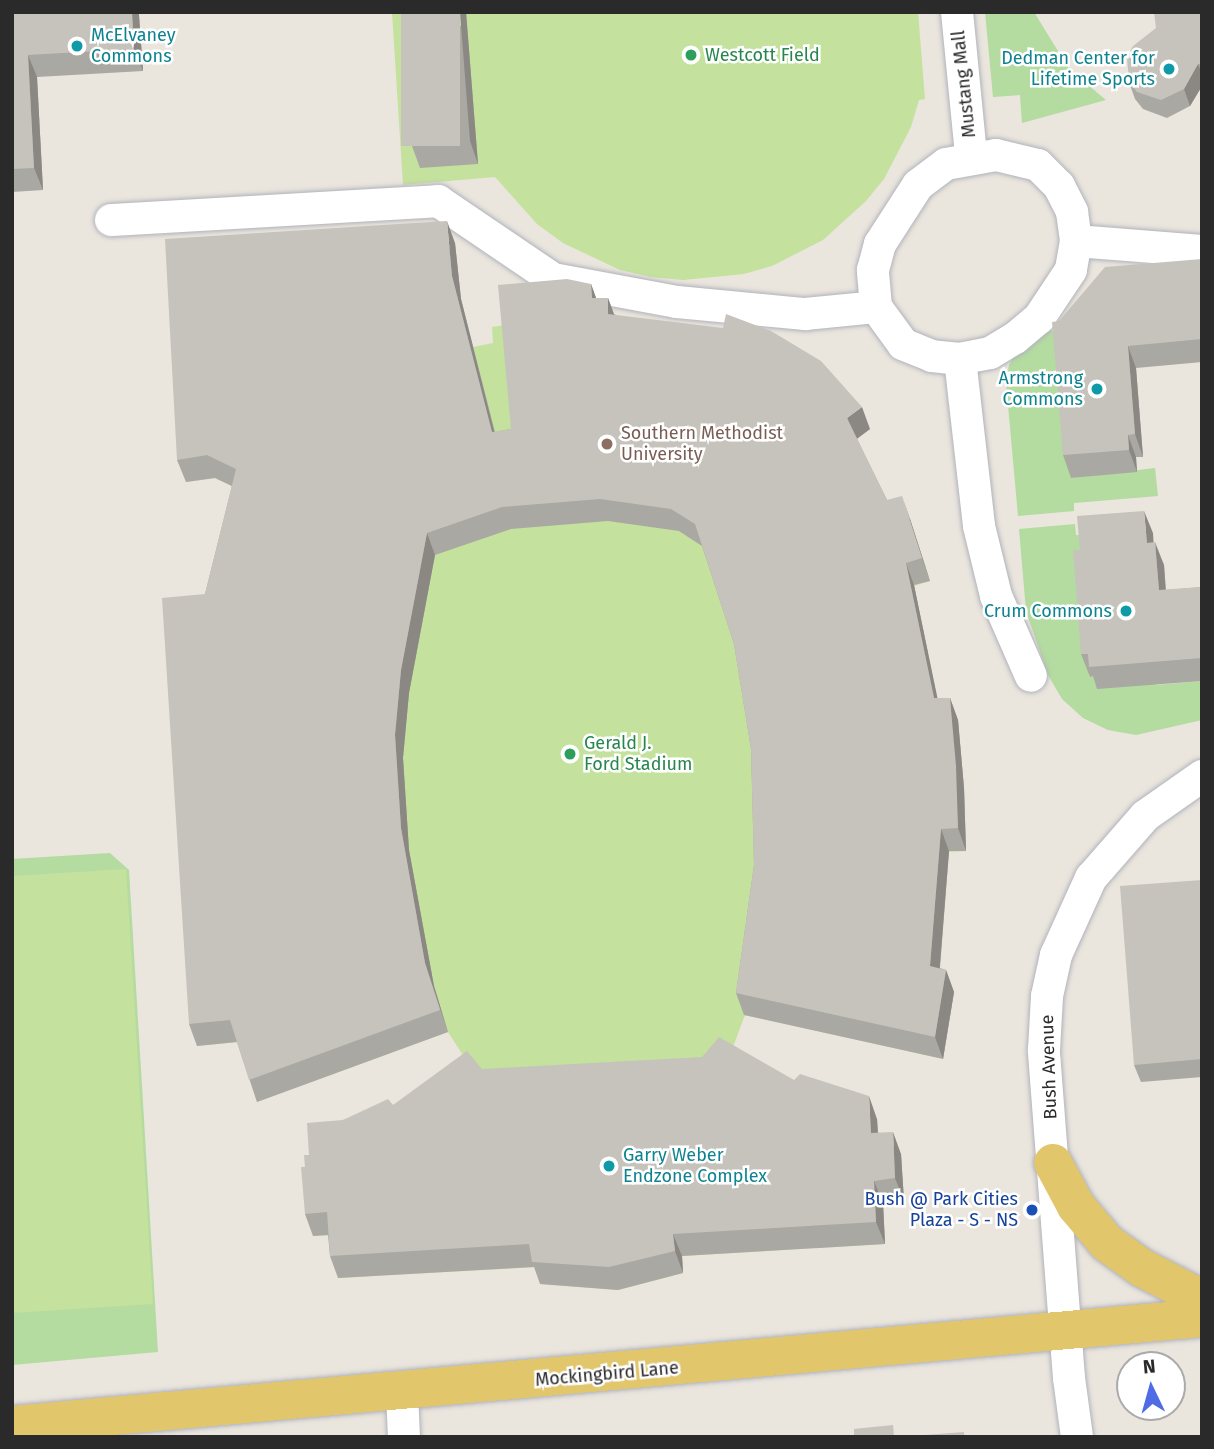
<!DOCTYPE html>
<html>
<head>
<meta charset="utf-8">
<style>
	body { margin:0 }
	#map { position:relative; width:1214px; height:1449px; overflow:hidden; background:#eae5dd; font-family:"Fira Sans",sans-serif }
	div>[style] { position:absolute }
	.green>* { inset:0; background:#b4dba0 }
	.pitch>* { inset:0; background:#c4e19d }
	.roads { filter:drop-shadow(0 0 2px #b1b3bc) drop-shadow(0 0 2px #b1b3bc) }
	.minor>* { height:32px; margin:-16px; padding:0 16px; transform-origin:16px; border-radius:16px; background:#fff }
	.major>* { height:38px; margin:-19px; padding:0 19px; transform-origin:19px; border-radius:19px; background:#e1c66c }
	.wall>* { inset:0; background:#aaa8a2 }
	.shaded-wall>* { inset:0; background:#8b8884 }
	.building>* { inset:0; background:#c6c3bc; transform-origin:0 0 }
	.dots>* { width:19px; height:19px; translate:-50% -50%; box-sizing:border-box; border:4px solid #fff; border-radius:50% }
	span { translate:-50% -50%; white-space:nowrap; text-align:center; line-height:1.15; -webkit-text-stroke:5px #fff; paint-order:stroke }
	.culture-label { font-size:18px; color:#0d838f }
	.left { translate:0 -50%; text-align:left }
	.right { translate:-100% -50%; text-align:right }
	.leisure-label { font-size:18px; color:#27864d }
	.street-label { font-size:18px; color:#2a2a2a }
	.education-label { font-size:18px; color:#785e54 }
	.transit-label { font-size:18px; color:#164399 }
	.frame { position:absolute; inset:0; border:14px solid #2a2a2a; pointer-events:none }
	.north { position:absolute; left:1116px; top:1351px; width:70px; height:70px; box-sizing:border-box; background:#fff; border:2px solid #aaa; border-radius:50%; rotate:355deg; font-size:19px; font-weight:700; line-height:28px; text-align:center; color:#2a2a2a }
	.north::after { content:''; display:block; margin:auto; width:24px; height:32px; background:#4f6be6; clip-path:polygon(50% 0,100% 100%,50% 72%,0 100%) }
</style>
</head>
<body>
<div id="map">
	<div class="green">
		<i style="clip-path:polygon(985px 12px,1034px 12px,1069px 69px,1106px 100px,1022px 123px,1020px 95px,993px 97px)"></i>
		<i style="clip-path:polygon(1049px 328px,1067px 344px,1071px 478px,1155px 468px,1158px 496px,1074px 503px,1074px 511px,1018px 516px,1006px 383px,1009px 365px,1017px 351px)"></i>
		<i style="clip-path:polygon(1075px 524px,1076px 535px,1085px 535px,1089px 676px,1155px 678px,1156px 685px,1202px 681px,1202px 720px,1136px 735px,1108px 730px,1083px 718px,1062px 699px,1048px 675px,1026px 611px,1019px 529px)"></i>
		<i style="clip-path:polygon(110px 853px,129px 870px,158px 1352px,12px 1365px,12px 859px)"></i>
	</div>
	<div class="pitch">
		<i style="clip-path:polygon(392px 12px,918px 12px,925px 99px,919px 100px,911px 127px,884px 179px,866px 201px,823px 240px,772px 266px,744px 274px,683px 280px,651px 277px,620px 270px,563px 243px,537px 224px,495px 177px,403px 185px)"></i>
		<i style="clip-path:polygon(461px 299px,473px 347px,493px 343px,492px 327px,599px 310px,856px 440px,895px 522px,910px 519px,930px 581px,914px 586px,942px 720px,958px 720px,964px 788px,966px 851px,949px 852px,938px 988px,954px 992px,943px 1059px,745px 1015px,728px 1060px,808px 1097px,877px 1119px,879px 1155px,901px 1154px,904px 1201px,883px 1203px,885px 1244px,682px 1256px,683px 1273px,618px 1290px,540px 1284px,537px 1267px,338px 1278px,335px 1235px,313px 1236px,309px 1190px,475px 1074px,448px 1032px,257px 1102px,238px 1042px,197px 1046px,244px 492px,215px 478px,186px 482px)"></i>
		<i style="clip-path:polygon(126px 869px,153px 1304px,12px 1313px,12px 876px)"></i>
	</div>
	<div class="roads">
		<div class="minor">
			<i style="left:957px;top:12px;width:145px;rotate:84.4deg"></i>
			<i style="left:996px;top:155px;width:43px;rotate:13.4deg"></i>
			<i style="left:1038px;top:165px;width:30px;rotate:45deg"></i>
			<i style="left:1059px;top:186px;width:29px;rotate:63deg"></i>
			<i style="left:1072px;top:212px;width:29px;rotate:82deg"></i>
			<i style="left:1076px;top:241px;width:29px;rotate:100deg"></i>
			<i style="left:1071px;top:270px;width:58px;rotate:123.7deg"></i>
			<i style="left:1039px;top:318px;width:31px;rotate:140deg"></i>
			<i style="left:1015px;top:338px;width:29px;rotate:149deg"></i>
			<i style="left:990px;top:353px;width:31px;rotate:169deg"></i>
			<i style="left:960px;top:359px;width:28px;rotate:-174deg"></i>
			<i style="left:932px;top:356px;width:31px;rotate:-158deg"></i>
			<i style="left:903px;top:344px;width:46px;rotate:-126.1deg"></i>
			<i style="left:876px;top:307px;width:37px;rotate:-95deg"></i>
			<i style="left:873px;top:270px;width:27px;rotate:-75deg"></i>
			<i style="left:880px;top:244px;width:70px;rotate:-57.2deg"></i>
			<i style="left:918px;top:185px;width:35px;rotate:-37deg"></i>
			<i style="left:946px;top:164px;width:51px;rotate:-10.2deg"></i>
			<i style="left:111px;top:220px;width:328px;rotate:-3.3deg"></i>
			<i style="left:438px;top:201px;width:139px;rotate:34.1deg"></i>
			<i style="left:553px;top:279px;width:126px;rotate:10.5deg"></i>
			<i style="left:677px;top:302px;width:129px;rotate:5.4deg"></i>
			<i style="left:805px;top:314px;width:71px;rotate:-5.6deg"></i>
			<i style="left:1076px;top:241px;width:126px;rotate:4.5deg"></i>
			<i style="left:960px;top:359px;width:168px;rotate:83.5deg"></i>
			<i style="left:979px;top:526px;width:72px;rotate:76.3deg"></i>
			<i style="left:996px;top:596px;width:87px;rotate:66.4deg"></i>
			<i style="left:402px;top:1392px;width:45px;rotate:87.5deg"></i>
			<i style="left:1077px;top:1437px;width:60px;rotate:-97.7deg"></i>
			<i style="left:1069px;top:1378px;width:329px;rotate:-94.4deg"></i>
			<i style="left:1044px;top:1050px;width:54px;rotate:-86.8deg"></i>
			<i style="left:1047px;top:996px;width:42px;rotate:-77.6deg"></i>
			<i style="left:1056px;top:955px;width:85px;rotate:-65.6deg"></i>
			<i style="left:1091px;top:878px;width:82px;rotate:-48.9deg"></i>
			<i style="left:1145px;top:816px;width:70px;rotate:-35.1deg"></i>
		</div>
		<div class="major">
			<i style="left:1053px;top:1163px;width:49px;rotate:61.9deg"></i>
			<i style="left:1076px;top:1206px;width:48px;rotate:50deg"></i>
			<i style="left:1107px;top:1243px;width:43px;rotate:35.5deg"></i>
			<i style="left:1142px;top:1268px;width:68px;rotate:27.3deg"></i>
			<i style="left:12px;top:1425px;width:1195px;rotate:-5.14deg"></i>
		</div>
	</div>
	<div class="wall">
		<i style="clip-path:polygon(12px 12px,138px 12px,139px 15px,143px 71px,37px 77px,43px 190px,12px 192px)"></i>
		<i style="clip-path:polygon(466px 12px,478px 164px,420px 168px,412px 146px)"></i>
		<i style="clip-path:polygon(1202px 12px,1202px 86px,1190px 106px,1167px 118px,1143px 109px,1135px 99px,1129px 82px,1156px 28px)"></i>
		<i style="clip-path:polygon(455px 243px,461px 299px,495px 432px,511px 429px,591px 284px,596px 298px,608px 298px,614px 314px,870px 429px,857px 439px,887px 500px,910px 519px,930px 581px,914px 585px,937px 698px,950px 698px,958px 720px,964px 788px,966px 851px,949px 851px,940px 968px,946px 970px,954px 992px,943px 1059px,744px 1015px,736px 993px,754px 865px,751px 749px,734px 644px,702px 546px,679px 531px,608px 521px,511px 529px,435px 555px,409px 693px,403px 758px,409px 850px,434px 986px,448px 1032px,257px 1102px,237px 1042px,197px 1046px,189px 1024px,205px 594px,232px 486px,215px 478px,186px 482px,177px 460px)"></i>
		<i style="clip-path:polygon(1202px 259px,1202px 362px,1136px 368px,1143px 457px,1136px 457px,1137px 472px,1071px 478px,1063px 455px,1059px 321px)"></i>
		<i style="clip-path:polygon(1153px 533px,1153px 542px,1164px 565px,1166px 590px,1202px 587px,1202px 681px,1097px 689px,1093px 676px,1090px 677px,1081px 654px,1080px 550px)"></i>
		<i style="clip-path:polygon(1202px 880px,1202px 1077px,1141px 1082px,1134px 1065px)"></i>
		<i style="clip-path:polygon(482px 1069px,794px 1080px,877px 1119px,878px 1132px,901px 1154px,904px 1201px,883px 1203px,885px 1244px,682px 1256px,683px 1273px,618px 1290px,540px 1284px,534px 1267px,338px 1278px,330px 1256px,328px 1235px,313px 1236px,305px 1214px,305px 1167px,309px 1155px,343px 1120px,393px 1105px)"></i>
	</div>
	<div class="shaded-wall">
		<i style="clip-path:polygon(132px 12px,138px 12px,139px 15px,143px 71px,134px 49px)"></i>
		<i style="clip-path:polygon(460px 12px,466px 12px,478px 164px,470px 141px)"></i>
		<i style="clip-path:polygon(28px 55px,37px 77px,43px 190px,34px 168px)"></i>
		<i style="clip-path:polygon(1198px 64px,1202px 73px,1202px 86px,1190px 106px,1184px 89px)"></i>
		<i style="clip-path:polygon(447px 221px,455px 243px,461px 299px,500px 455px,492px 432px,452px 276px)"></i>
		<i style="clip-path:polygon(591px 284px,599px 306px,592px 298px)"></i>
		<i style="clip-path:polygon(608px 298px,616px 320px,608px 314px)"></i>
		<i style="clip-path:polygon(1128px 346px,1136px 368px,1143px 457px,1135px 434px)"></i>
		<i style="clip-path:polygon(862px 407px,870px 429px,855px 440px,847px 418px)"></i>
		<i style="clip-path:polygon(1128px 435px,1136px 457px,1137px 472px,1129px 450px)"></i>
		<i style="clip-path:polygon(902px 496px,910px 519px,930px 581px,922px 558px)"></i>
		<i style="clip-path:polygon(1144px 511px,1153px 533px,1155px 565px,1147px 543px)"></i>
		<i style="clip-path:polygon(427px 533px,435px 555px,409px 693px,403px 758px,409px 850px,434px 986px,448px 1032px,425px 963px,401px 828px,395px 735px,401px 670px)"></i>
		<i style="clip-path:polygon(1155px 542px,1164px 565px,1167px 613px,1159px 590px)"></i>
		<i style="clip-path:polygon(906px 563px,914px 585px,942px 720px,934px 698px)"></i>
		<i style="clip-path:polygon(950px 698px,958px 720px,964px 788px,966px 851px,958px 828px)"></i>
		<i style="clip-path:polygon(941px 829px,949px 851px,938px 988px,930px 966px)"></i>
		<i style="clip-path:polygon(946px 970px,954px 992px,943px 1059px,935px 1037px)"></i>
		<i style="clip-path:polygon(869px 1096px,877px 1119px,879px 1155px,871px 1133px)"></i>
		<i style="clip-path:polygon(893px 1132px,901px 1154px,904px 1201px,895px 1178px)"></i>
		<i style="clip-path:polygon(874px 1181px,883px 1203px,885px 1244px,876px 1222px)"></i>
		<i style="clip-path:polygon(673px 1234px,682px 1256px,683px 1273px,675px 1251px)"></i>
	</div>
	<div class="building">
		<i style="clip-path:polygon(12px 12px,132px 12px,134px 49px,28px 55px,34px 168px,12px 169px)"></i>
		<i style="left:401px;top:12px;width:59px;height:134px"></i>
		<i style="clip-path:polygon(1154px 12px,1202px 12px,1202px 64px,1198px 64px,1184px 89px,1161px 100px,1137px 92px,1129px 82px,1127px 57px,1133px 46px,1156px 28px)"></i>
		<i style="clip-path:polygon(447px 221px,452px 276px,492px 432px,511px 429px,498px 285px,567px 279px,591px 284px,592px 298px,608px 298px,608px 314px,723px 328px,726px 314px,771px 331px,821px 361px,862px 407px,847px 418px,887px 500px,902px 496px,922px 558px,906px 563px,934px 698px,950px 698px,956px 766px,958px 828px,941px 829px,930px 966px,946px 970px,935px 1037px,736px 993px,754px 865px,751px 749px,734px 644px,695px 524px,671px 509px,600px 499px,502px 507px,427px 533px,401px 670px,395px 735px,401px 828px,425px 963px,440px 1010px,249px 1080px,230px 1020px,189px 1024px,162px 598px,205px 594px,236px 469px,207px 455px,177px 460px,165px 239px)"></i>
		<i style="clip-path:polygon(1202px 259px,1202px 339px,1128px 346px,1135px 434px,1128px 435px,1129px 450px,1063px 455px,1052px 322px,1059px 321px,1105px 267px)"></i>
		<i style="clip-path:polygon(1144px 511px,1147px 543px,1155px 542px,1159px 590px,1202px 587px,1202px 658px,1089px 667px,1088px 654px,1081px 654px,1073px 550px,1080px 550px,1077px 516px)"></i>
		<i style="clip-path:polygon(1202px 880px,1202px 1059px,1134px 1065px,1120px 886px)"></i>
		<i style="clip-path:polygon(719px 1037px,794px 1080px,800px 1074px,869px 1096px,871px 1133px,893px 1132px,895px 1178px,874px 1181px,876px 1222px,673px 1234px,675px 1251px,609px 1267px,532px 1262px,529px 1244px,330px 1256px,327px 1212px,305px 1214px,301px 1167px,305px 1167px,304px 1155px,309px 1155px,307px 1123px,343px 1120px,388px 1099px,393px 1105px,467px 1051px,482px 1069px,702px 1057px)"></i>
		<i style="clip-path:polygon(893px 1425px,894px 1437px,854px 1437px,854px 1429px)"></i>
		<i style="clip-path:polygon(964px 1432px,964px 1437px,899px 1437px)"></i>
	</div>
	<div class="dots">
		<i style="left:77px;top:46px;background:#0f9aa8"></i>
		<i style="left:691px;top:55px;background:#2e9e5b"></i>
		<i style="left:1169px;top:69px;background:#0f9aa8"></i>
		<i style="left:1097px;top:389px;background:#0f9aa8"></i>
		<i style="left:607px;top:444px;background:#8d6e63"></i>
		<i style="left:1126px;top:611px;background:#0f9aa8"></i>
		<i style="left:570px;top:754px;background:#2e9e5b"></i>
		<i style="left:609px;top:1166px;background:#0f9aa8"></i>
		<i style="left:1032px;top:1210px;background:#1a4fb4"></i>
	</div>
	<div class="culture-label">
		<span class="left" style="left:91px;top:46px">McElvaney<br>Commons</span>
		<span class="right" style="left:1155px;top:69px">Dedman Center for<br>Lifetime Sports</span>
		<span class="right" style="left:1083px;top:389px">Armstrong<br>Commons</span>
		<span class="right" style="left:1112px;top:611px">Crum Commons</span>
		<span class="left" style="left:623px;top:1166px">Garry Weber<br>Endzone Complex</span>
	</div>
	<div class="leisure-label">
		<span class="left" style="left:705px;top:55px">Westcott Field</span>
		<span class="left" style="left:584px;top:754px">Gerald J.<br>Ford Stadium</span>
	</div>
	<div class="street-label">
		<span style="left:964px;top:84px;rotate:-96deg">Mustang Mall</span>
		<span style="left:1049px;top:1067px;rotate:-92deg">Bush Avenue</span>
		<span style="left:607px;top:1374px;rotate:-5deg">Mockingbird Lane</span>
	</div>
	<div class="education-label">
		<span class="left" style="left:621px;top:444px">Southern Methodist<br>University</span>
	</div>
	<div class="transit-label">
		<span class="right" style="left:1018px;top:1210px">Bush @ Park Cities<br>Plaza - S - NS</span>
	</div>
	<div class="frame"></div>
	<div class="north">N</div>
</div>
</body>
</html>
